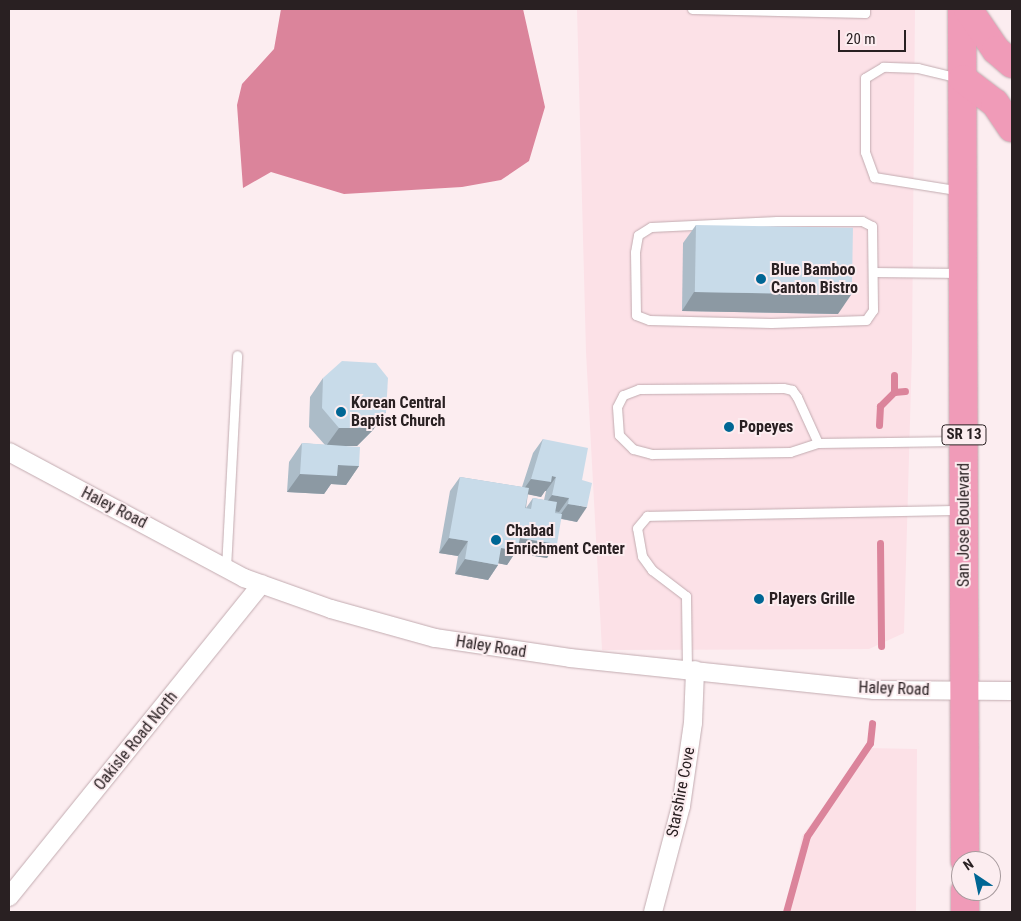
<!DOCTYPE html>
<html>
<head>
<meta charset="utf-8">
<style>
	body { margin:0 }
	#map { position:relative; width:1021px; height:921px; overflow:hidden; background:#fcedf0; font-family:"Roboto Condensed",sans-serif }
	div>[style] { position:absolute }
	.built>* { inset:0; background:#fce1e7 }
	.water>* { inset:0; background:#db849b }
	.stream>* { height:7px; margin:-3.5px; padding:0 3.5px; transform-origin:3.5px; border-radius:3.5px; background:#db849b }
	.roads { filter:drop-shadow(0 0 1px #c2abb0) drop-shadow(0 0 1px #c2abb0) }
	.lane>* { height:9px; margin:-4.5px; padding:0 4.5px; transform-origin:4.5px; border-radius:4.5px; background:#fff }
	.street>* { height:18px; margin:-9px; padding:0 9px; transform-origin:9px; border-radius:9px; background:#fff }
	.primary>* { height:28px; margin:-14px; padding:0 14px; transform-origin:14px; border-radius:14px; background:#f09bb8 }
	.wall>* { inset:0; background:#acbcc8 }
	.shaded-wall>* { inset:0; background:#8c99a3 }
	.building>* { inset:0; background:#c8dbe9; transform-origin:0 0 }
	.dots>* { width:14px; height:14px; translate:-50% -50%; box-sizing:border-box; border:2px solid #fcedf0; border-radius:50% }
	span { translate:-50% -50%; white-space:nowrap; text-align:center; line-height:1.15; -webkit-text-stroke:4px #fcedf0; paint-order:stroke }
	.shield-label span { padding:1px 4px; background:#fcedf0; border:1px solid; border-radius:4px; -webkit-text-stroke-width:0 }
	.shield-label { font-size:15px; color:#292022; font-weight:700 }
	.poi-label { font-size:16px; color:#292022; font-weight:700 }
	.left { translate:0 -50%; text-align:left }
	.street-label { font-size:16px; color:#292022 }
	.frame { position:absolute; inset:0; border:10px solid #292022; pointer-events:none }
	.north { position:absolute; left:951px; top:851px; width:50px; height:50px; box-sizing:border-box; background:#fcedf0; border:1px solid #a89b9e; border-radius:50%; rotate:326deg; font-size:14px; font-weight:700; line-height:20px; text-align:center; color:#292022 }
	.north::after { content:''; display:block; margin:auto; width:18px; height:22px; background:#006694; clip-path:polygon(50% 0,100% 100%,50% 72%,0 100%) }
	.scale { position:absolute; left:838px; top:30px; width:68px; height:22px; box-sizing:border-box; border:2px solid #292022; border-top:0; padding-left:6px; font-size:15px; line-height:18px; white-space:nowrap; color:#292022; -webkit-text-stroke:4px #fcedf0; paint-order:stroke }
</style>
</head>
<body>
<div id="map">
	<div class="built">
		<i style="clip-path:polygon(577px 9px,915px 9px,912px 351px,904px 633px,869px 649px,602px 650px,586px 352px)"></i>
		<i style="clip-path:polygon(867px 748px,917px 749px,916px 912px,786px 912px,802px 836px)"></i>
	</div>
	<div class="water">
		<i style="clip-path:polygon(281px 9px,523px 9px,545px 107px,529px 161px,501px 180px,462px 187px,344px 194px,271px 172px,243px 188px,237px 105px,242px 84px,274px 49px)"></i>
	</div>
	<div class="stream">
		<i style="left:894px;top:392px;width:11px;rotate:-5deg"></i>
		<i style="left:879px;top:425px;width:19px;rotate:-87deg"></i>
		<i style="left:880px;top:406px;width:20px;rotate:-45deg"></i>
		<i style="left:894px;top:392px;width:17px;rotate:-90deg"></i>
		<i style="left:880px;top:543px;width:103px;rotate:89.4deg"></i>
		<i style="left:786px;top:912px;width:79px;rotate:-74.6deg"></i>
		<i style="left:807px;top:836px;width:112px;rotate:-55.9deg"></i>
		<i style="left:870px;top:743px;width:20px;rotate:-84deg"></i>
	</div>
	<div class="roads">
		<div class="lane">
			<i style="left:692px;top:9px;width:173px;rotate:1.3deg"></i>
			<i style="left:865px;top:13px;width:4px;rotate:-90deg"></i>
			<i style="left:959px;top:78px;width:42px;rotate:-166.3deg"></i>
			<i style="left:918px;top:68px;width:35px;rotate:-178deg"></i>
			<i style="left:883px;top:67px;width:21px;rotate:149deg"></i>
			<i style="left:865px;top:78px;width:74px;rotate:90deg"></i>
			<i style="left:865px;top:152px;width:27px;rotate:70deg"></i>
			<i style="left:874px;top:177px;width:88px;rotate:9.1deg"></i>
			<i style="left:777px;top:221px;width:85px"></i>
			<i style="left:862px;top:221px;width:11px;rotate:27deg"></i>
			<i style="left:872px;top:226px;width:84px;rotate:89.3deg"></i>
			<i style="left:873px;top:310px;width:12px;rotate:125deg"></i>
			<i style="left:866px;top:320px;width:95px;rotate:178.2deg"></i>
			<i style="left:771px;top:323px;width:122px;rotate:-178.6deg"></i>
			<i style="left:649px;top:320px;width:14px;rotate:-159deg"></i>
			<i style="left:636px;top:315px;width:63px;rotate:-90.9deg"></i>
			<i style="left:635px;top:252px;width:17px;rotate:-80deg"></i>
			<i style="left:638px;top:235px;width:15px;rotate:-32deg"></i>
			<i style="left:651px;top:227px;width:126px;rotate:-2.7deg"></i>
			<i style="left:873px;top:272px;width:88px;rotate:0.7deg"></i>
			<i style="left:818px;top:443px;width:51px;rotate:-114.5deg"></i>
			<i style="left:797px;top:397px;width:9px;rotate:-126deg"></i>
			<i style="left:792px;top:390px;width:9px;rotate:-167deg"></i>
			<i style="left:783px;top:388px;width:144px;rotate:179.6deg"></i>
			<i style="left:639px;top:389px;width:17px;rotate:159deg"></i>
			<i style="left:623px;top:395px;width:13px;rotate:117deg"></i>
			<i style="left:617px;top:407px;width:28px;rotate:86deg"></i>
			<i style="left:619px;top:435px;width:20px;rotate:45deg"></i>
			<i style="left:633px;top:449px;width:20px;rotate:15deg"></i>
			<i style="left:652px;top:454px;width:138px;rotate:-0.8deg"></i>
			<i style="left:790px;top:452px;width:29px;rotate:-18deg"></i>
			<i style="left:818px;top:443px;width:143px;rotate:-0.8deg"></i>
			<i style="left:226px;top:568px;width:213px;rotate:-87deg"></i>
			<i style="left:687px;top:669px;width:73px;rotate:-90.8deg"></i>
			<i style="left:686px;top:596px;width:43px;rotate:-142.6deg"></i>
			<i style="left:652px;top:570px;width:17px;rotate:-126deg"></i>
			<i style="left:642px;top:556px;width:28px;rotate:-100deg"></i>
			<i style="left:637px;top:528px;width:16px;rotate:-50deg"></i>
			<i style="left:647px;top:516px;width:315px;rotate:-1.1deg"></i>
		</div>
		<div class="street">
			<i style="left:9px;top:452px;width:267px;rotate:28.2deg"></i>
			<i style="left:244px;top:578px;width:92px;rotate:19.6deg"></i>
			<i style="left:331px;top:609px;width:108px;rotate:15.6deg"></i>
			<i style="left:435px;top:638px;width:136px;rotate:8.4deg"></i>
			<i style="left:570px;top:658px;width:306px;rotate:6deg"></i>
			<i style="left:874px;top:690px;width:138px;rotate:0.4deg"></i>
			<i style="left:9px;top:897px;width:402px;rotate:-51.1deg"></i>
			<i style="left:653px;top:912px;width:110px;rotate:-75.2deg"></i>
			<i style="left:681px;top:806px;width:84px;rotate:-81.8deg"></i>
			<i style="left:693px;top:723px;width:53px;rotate:-87.8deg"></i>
		</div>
		<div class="primary">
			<i style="left:962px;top:9px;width:852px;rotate:89.8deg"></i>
			<i style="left:968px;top:9px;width:50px;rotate:55.7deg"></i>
			<i style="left:996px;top:50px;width:21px;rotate:41deg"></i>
			<i style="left:963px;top:79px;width:40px;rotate:37deg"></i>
			<i style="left:995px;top:103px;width:30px;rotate:56deg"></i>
			<i style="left:965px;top:891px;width:21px;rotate:90deg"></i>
		</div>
	</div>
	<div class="wall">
		<i style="clip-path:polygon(696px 225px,838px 314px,682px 311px,683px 243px)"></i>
		<i style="clip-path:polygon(323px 378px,373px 430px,357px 446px,346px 446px,359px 466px,346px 485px,331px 484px,324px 494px,287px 492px,289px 462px,302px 443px,325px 445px,309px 427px,310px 397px)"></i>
		<i style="clip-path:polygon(evenodd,543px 439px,582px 480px,577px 522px,561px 519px,547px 558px,515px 553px,507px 565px,498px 563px,498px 565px,488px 580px,455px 574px,458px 556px,439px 553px,450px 491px,460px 477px,522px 487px,533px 453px,543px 439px,545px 491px,546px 491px,544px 500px,533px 498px,526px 508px,528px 494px,541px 497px,545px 491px)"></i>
	</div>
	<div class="shaded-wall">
		<i style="clip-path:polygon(694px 292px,851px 295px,838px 314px,682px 311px)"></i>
		<i style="clip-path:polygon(386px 412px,373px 430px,357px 446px,326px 446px,339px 428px)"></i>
		<i style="clip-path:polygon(338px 465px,359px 466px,346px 485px,331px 484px,324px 494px,287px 492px,300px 474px)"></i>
		<i style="clip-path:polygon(552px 476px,556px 477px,546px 491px,545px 491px,541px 497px,521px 493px,531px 479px)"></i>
		<i style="clip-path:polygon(552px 495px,569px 498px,559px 512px,542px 509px)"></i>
		<i style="clip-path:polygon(568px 504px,587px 507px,577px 522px,558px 518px)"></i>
		<i style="clip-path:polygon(449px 538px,468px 541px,458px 556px,439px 553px)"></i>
		<i style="clip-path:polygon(520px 538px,557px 544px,547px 558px,515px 553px,507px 565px,491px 562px,501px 548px)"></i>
		<i style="clip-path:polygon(465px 559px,498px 565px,488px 580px,455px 574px)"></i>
	</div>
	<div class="building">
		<i style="left:696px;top:225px;width:157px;height:67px;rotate:1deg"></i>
		<i style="clip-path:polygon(342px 361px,376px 363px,388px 378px,386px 412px,370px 428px,339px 428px,322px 408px,323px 378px)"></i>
		<i style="clip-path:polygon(543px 439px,588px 448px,582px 480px,592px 483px,587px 507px,568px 504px,569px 498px,552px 495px,556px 477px,552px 476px,551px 482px,531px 479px)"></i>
		<i style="clip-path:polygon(302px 443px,360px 447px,359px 466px,338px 465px,337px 476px,300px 474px)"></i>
		<i style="clip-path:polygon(460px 477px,529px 488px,525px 508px,531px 509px,533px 498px,557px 502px,555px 513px,562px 514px,557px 544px,520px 538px,517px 551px,501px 548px,498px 565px,465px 559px,468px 541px,449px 538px)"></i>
	</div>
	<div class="dots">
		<i style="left:761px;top:279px;background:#006694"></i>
		<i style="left:341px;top:412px;background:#006694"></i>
		<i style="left:729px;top:427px;background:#006694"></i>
		<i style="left:496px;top:540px;background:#006694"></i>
		<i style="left:759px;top:599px;background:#006694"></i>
	</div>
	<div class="shield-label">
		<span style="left:964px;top:435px">SR 13</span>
	</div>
	<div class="poi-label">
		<span class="left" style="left:771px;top:279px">Blue Bamboo<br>Canton Bistro</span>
		<span class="left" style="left:351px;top:412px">Korean Central<br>Baptist Church</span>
		<span class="left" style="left:739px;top:427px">Popeyes</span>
		<span class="left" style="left:506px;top:540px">Chabad<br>Enrichment Center</span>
		<span class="left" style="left:769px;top:599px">Players Grille</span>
	</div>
	<div class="street-label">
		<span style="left:114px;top:508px;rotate:27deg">Haley Road</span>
		<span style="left:964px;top:525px;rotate:-90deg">San Jose Boulevard</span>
		<span style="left:491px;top:647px;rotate:9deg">Haley Road</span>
		<span style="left:894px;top:689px;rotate:2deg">Haley Road</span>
		<span style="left:136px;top:741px;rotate:-51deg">Oakisle Road North</span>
		<span style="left:681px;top:792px;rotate:-79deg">Starshire Cove</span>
	</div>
	<div class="frame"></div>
	<div class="north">N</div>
	<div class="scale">20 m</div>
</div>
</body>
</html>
